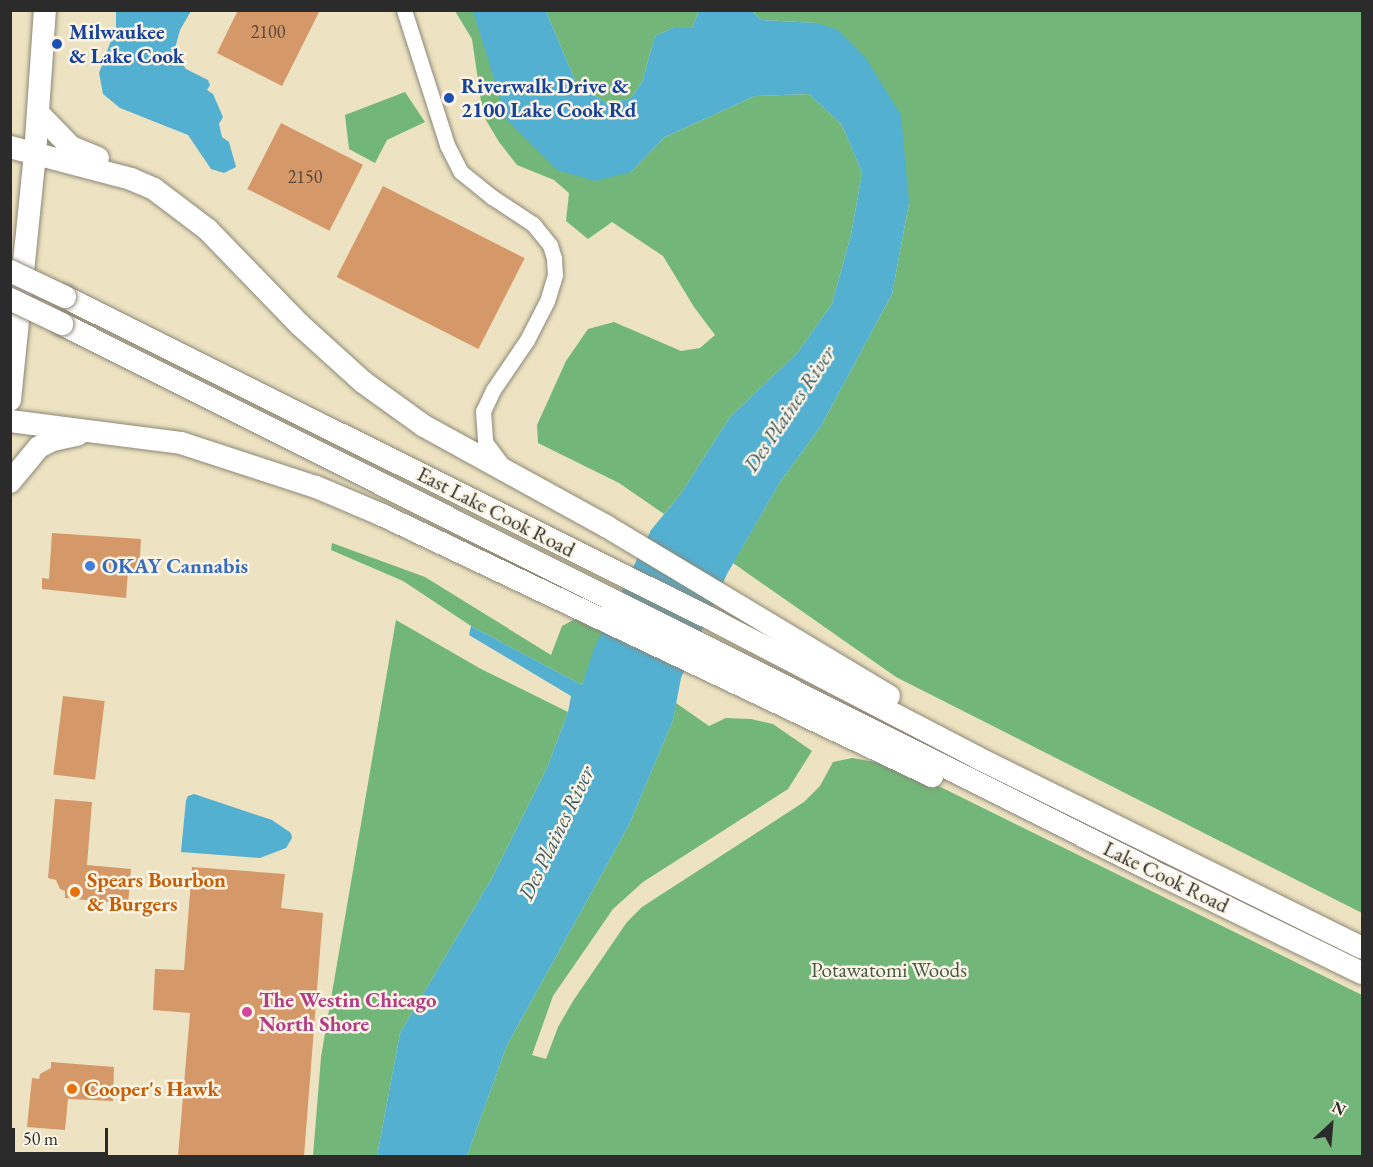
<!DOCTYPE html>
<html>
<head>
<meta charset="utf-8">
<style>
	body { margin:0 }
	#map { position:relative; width:1373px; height:1167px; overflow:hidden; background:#ede3c2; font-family:"EB Garamond",serif }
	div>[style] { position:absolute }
	.forest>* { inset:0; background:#73b67a }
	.water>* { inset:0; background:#53b0d1 }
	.building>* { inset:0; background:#d49869; transform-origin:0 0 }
	.roads { filter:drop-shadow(0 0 2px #8c8776) drop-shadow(0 0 2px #8c8776) }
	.minor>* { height:15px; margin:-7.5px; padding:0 7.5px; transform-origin:7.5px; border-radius:7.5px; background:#fff }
	.primary>* { height:22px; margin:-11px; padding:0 11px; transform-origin:11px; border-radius:11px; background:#fff }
	.bridges { filter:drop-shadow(0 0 2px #8c8776) drop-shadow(0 0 2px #8c8776) }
	.primary-bridge>* { height:22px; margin:-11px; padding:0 11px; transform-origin:11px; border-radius:11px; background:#fff }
	.dots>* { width:16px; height:16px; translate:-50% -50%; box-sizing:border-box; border:3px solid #fcf5e5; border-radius:50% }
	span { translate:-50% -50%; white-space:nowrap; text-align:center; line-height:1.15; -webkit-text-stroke:5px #fcf5e5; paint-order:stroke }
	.number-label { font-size:18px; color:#55463a }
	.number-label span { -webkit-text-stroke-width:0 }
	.transit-label { font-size:21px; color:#164399; font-weight:700 }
	.left { translate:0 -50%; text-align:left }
	.street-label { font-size:21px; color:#2b2b2b }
	.shop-label { font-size:21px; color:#366cbe; font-weight:700 }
	.food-label { font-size:21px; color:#c56008; font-weight:700 }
	.park-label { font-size:21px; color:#445644 }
	.hotel-label { font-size:21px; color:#b23c85; font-weight:700 }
	.water-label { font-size:22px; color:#395a65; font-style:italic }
	.frame { position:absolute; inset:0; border:12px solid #2b2b2b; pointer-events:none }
	.north { position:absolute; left:1301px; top:1095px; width:60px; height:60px; -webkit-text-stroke:4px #fcf5e5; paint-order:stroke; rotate:26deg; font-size:16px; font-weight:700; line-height:24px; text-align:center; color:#2b2b2b }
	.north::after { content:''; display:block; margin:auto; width:21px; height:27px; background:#2b2b2b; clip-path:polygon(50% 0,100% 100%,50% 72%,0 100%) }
	.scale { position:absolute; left:12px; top:1128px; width:96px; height:27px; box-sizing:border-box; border:3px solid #2b2b2b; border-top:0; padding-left:8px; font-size:18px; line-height:21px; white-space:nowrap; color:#2b2b2b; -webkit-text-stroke:4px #fcf5e5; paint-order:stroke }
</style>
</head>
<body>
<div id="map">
	<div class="forest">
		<i style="clip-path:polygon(455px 11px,473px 11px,476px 16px,631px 172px,665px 137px,755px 96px,809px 94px,842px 125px,862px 173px,851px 235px,832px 304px,798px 352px,730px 417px,680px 495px,664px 514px,619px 483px,538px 443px,537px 425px,566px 361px,588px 329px,614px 322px,681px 351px,700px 348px,715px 335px,694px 307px,663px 256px,612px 222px,588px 239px,566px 221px,569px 193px,554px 180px,517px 165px,499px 142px,483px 115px,472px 39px)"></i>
		<i style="clip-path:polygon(546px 11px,699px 11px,692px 28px,673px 28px,655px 36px,642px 82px,630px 99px,607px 103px,577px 85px)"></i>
		<i style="clip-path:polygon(752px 11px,1362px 11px,1362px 913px,896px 677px,733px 563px,780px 482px,821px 426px,892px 294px,909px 203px,817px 23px,761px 20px)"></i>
		<i style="clip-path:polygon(405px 92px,425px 122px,387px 140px,375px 163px,349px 149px,345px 115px)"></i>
		<i style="clip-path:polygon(332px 543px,425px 577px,551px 655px,562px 626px,579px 617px,604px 629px,582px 685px,471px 626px,403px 581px,331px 550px)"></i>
		<i style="clip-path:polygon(396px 620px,481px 669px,568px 712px,547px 768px,492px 878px,400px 1033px,377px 1156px,313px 1156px,321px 1057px)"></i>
		<i style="clip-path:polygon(676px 703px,709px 726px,726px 718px,751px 719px,773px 724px,812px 751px,788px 789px,643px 882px,613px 909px,553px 996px,532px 1055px,546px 1059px,558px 1027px,573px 1001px,627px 922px,642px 907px,804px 802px,820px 786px,833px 762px,852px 758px,898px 766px,1362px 995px,1362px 1156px,467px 1156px,507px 1045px,629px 825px,673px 720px)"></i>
	</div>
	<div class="water">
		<i style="clip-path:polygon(116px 11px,191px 11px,180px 30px,174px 52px,186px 69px,208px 80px,210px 85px,207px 90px,213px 94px,223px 117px,219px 124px,222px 137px,229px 142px,236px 167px,224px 173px,211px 169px,188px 135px,120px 108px,103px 94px,99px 73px,116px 27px)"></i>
		<i style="clip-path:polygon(473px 11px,546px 11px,577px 85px,607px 103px,630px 99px,642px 82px,655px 36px,673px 28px,692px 28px,699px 11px,752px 11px,761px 20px,817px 23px,838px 30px,865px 57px,901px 115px,909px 203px,892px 294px,821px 426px,780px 482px,727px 574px,681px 678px,673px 720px,629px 825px,507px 1045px,467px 1156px,377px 1156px,400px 1033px,492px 878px,547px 768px,568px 712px,571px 696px,469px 635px,471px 626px,582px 685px,594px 649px,651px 530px,680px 495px,730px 417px,798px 352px,832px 304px,851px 235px,862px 173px,842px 125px,809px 94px,755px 96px,665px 137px,631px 172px,595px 181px,557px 170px,507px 120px)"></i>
		<i style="clip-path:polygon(194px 794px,272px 820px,291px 833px,292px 838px,286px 848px,260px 858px,181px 852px,186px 800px,188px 796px)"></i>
	</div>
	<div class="building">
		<i style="clip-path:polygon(238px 10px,320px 10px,282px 86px,217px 53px)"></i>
		<i style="left:281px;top:123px;width:92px;height:74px;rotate:27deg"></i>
		<i style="left:383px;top:186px;width:159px;height:102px;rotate:27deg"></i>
		<i style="clip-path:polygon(52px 533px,141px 539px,139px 572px,128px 571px,126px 598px,42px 589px,42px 578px,49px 579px)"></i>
		<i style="left:63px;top:696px;width:42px;height:79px;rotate:7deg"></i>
		<i style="clip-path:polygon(55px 799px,92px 802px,87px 865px,131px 869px,128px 904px,65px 898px,65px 891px,60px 889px,56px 880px,48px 878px)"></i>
		<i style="clip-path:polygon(192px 867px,285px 874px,281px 908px,323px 913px,304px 1156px,178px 1156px,190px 1013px,153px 1010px,155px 969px,184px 970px)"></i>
		<i style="clip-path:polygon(51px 1062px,114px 1067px,113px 1101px,68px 1099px,65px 1130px,27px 1127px,32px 1078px,39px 1079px,40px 1074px,51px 1068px)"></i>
	</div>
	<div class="roads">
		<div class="minor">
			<i style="left:404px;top:10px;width:142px;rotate:72.3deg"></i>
			<i style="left:447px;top:145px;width:30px;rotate:63deg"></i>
			<i style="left:461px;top:172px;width:40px;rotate:39deg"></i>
			<i style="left:492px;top:197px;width:49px;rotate:33.4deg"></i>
			<i style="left:533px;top:224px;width:27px;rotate:51deg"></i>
			<i style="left:550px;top:245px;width:14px;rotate:73deg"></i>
			<i style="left:554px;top:258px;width:17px;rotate:87deg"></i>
			<i style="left:555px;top:275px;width:27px;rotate:107deg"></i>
			<i style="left:547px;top:301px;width:44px;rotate:117.1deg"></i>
			<i style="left:527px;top:340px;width:60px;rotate:124.2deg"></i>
			<i style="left:493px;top:390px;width:23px;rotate:115deg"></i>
			<i style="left:483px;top:411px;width:31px;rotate:86deg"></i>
			<i style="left:485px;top:442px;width:30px;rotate:53deg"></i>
		</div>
		<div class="primary">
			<i style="left:38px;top:113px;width:47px;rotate:45.9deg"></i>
			<i style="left:71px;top:147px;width:29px;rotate:22deg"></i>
			<i style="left:10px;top:147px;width:125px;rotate:14.8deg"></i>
			<i style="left:131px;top:179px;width:25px;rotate:23deg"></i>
			<i style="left:154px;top:189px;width:68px;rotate:37.2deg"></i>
			<i style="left:208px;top:230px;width:131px;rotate:45.9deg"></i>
			<i style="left:299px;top:324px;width:86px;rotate:42.2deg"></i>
			<i style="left:363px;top:382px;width:75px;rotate:35.8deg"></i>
			<i style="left:424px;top:426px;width:208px;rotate:28.8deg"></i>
			<i style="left:606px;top:526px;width:330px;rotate:31deg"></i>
			<i style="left:65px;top:297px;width:729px;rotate:26.49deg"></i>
			<i style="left:717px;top:622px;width:294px;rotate:27.5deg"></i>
			<i style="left:978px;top:758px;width:428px;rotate:26.3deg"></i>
			<i style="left:62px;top:324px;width:1234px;rotate:26.63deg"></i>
			<i style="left:1165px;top:877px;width:219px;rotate:26deg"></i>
			<i style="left:10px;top:400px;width:246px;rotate:-84.2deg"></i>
			<i style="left:35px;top:155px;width:145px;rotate:-86.1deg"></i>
			<i style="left:10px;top:421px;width:172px;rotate:7.3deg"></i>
			<i style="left:181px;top:443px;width:142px;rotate:18.1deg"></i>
			<i style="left:316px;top:487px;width:72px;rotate:23deg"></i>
			<i style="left:382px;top:515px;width:609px;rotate:25.39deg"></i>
			<i style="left:10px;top:482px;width:45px;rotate:-50.4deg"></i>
			<i style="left:39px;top:447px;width:16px;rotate:-27deg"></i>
			<i style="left:53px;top:440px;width:25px;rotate:-12deg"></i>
		</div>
	</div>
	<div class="bridges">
		<div class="primary-bridge">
			<i style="left:10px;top:271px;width:61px;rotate:25.3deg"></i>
			<i style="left:10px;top:299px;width:58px;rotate:25.7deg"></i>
		</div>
	</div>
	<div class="dots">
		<i style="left:57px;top:44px;background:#1a4fb4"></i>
		<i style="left:449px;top:98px;background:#1a4fb4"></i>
		<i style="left:90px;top:566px;background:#3f7fe0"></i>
		<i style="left:75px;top:892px;background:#e8710a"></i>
		<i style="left:247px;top:1012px;background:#d1479c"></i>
		<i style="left:72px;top:1089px;background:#e8710a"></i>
	</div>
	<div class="number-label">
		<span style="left:268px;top:32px">2100</span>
		<span style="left:305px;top:177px">2150</span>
	</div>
	<div class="transit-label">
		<span class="left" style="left:69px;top:44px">Milwaukee<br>&amp; Lake Cook</span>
		<span class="left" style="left:461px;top:98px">Riverwalk Drive &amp;<br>2100 Lake Cook Rd</span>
	</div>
	<div class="street-label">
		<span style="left:496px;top:512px;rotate:27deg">East Lake Cook Road</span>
		<span style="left:1166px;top:877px;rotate:26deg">Lake Cook Road</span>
	</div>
	<div class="shop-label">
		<span class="left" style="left:102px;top:566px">OKAY Cannabis</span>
	</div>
	<div class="food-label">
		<span class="left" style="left:87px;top:892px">Spears Bourbon<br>&amp; Burgers</span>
		<span class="left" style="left:84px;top:1089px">Cooper's Hawk</span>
	</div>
	<div class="park-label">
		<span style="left:889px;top:970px">Potawatomi Woods</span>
	</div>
	<div class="hotel-label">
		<span class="left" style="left:259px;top:1012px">The Westin Chicago<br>North Shore</span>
	</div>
	<div class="water-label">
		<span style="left:789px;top:409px;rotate:-56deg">Des Plaines River</span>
		<span style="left:556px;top:833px;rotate:-64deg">Des Plaines River</span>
	</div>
	<div class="frame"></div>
	<div class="north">N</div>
	<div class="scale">50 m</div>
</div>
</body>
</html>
